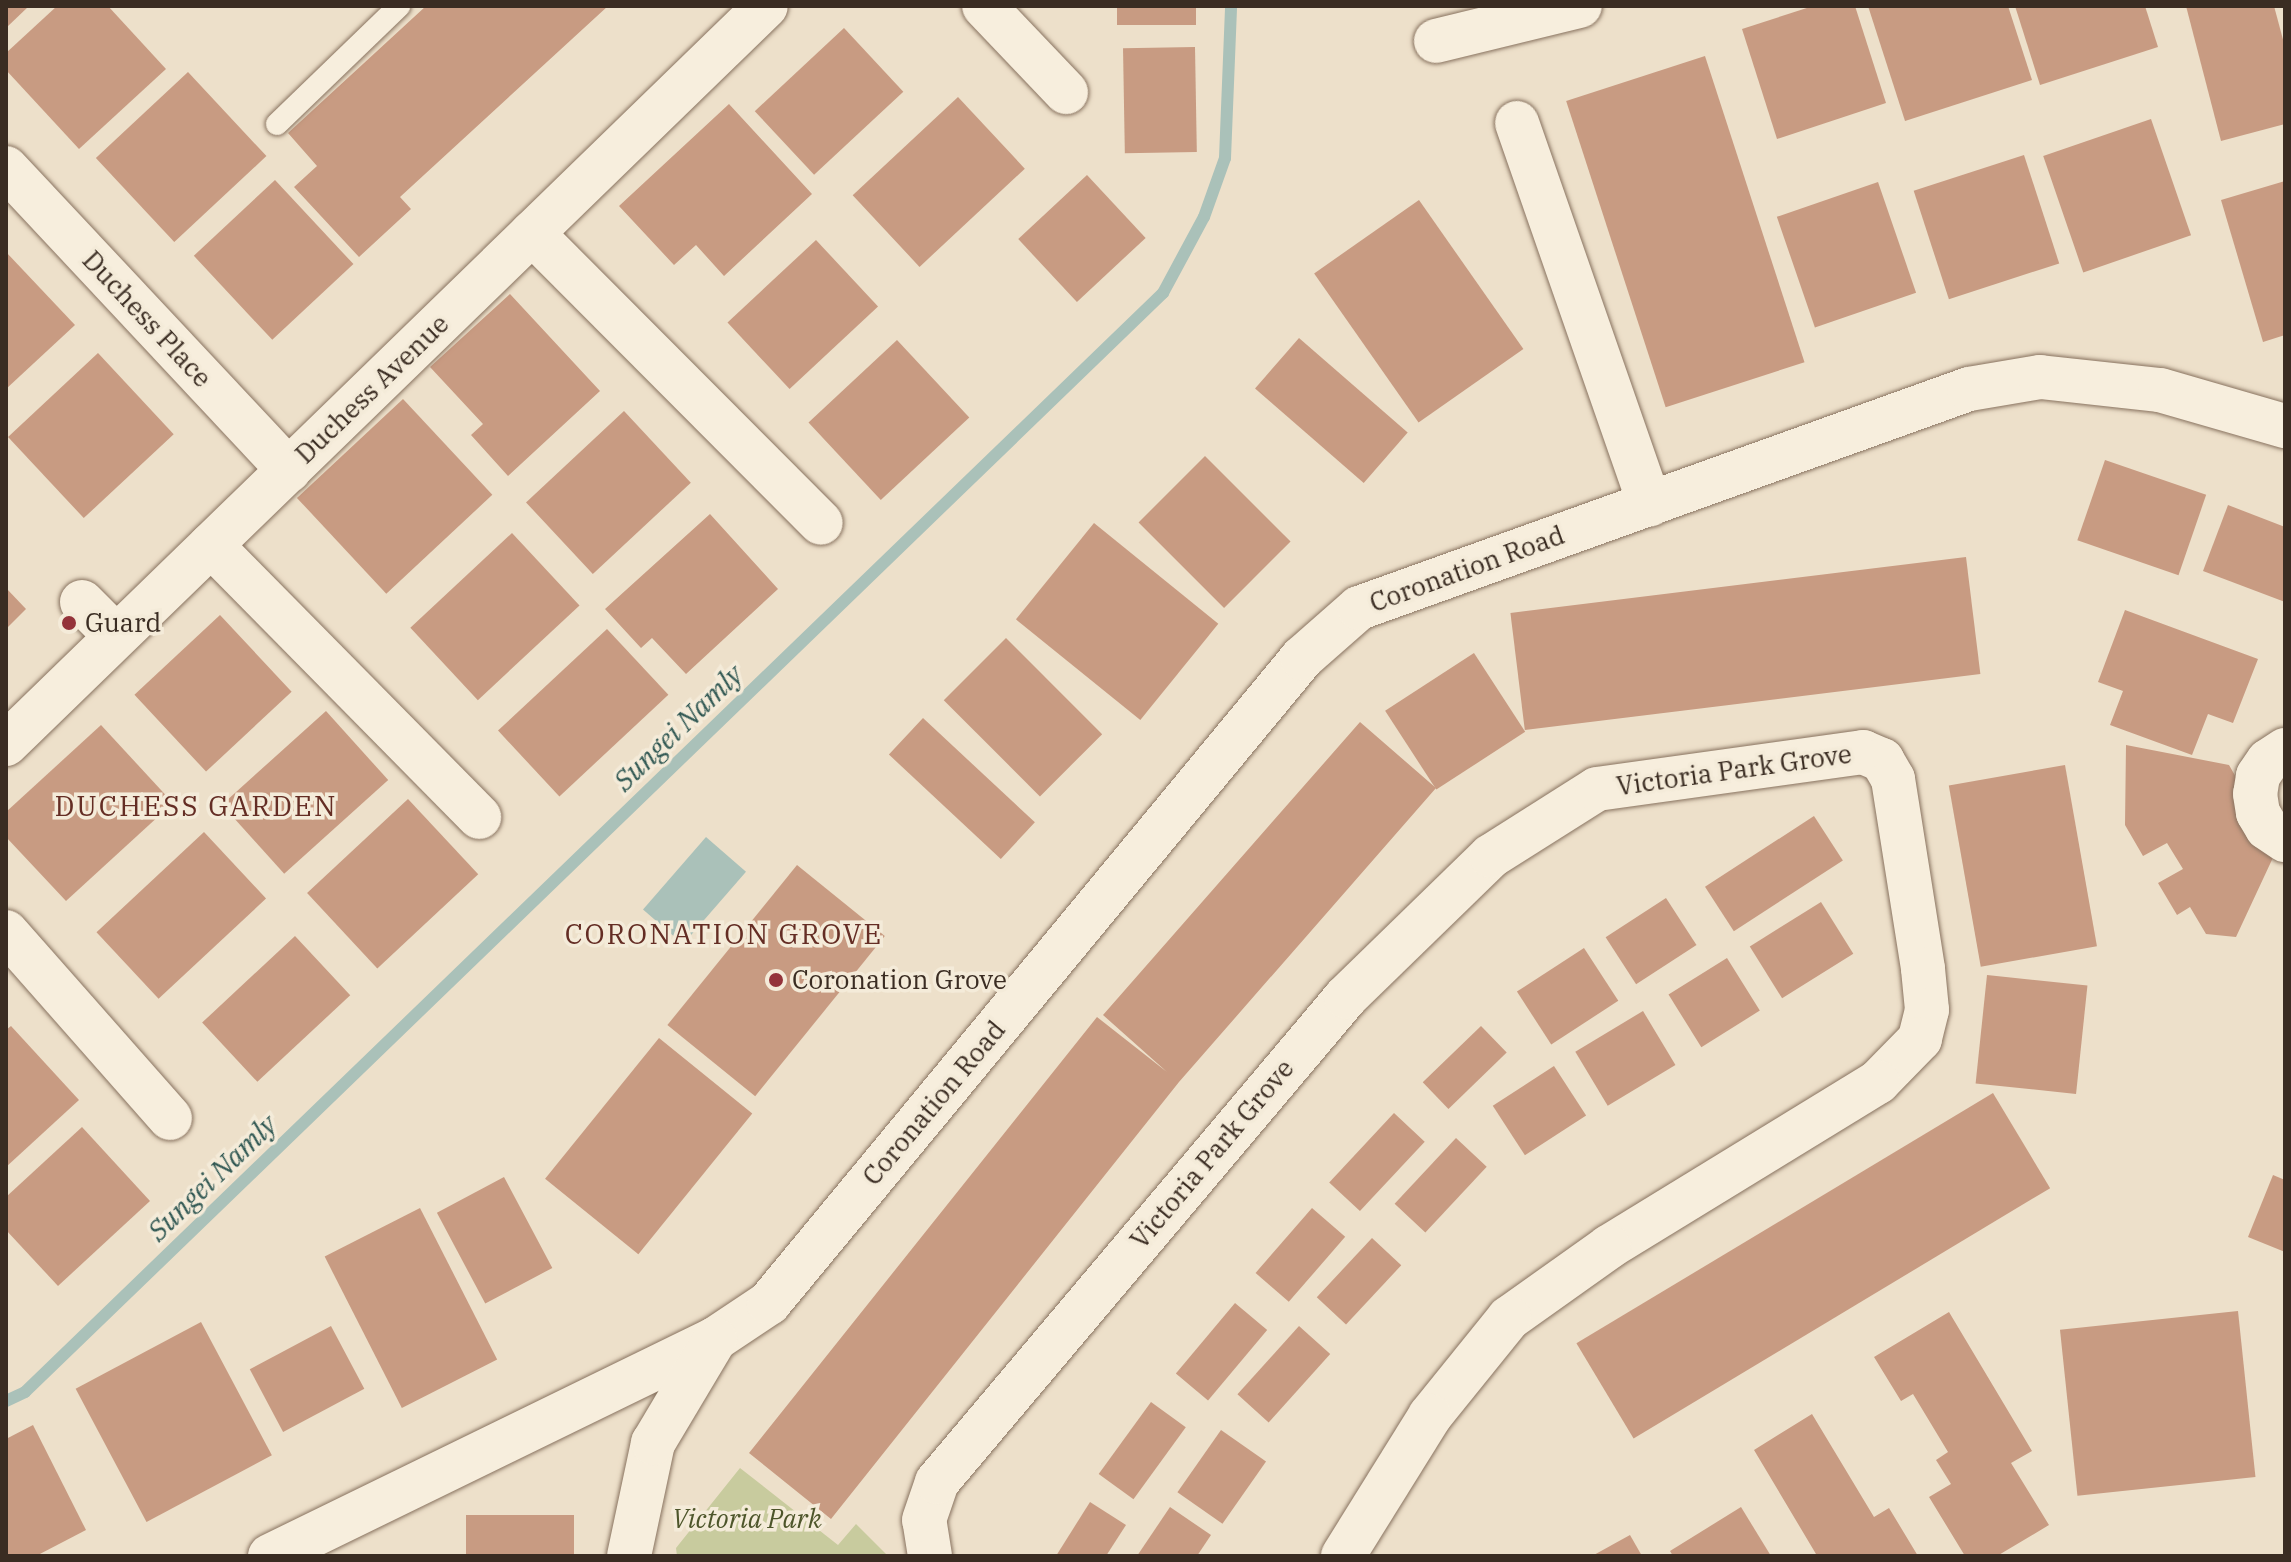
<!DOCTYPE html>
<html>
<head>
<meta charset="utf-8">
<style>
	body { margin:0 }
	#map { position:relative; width:2291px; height:1562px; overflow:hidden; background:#ede0ca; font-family:"IBM Plex Serif",serif }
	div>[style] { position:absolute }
	.green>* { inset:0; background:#c8cb9e }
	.water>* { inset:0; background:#aac1b9; transform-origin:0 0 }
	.stream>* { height:12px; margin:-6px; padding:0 6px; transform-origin:6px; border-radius:6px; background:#aac1b9 }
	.building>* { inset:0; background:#c89b82; transform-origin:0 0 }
	.roads { filter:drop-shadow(0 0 2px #88725f) drop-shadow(0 0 2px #88725f) }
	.lane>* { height:22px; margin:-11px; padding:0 11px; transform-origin:11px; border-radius:11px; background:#f7eedd }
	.street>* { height:44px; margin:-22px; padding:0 22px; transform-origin:22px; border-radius:22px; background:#f7eedd }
	.dots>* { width:22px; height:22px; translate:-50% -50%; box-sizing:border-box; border:4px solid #f4ebd9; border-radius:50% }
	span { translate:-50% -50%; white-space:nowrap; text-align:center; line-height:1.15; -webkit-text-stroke:7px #f4ebd9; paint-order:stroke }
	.street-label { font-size:26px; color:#3a2c22 }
	.poi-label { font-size:26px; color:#3a2c22 }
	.left { translate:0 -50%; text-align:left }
	.park-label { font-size:26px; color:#4d552a; font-style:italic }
	.water-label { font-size:28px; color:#325954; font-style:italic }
	.neighbourhood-label { font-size:28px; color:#642d24; letter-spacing:2px }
	.frame { position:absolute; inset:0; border:8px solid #3a2c22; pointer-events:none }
</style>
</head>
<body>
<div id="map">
	<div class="green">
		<i style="clip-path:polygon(740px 1468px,838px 1545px,856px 1524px,888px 1556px,677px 1556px,676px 1548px)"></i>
	</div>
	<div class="water">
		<i style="left:706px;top:837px;width:53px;height:96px;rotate:41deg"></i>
	</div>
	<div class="stream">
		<i style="left:6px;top:1401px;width:21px;rotate:-25deg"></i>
		<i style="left:25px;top:1392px;width:1582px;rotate:-44deg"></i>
		<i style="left:1163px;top:293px;width:86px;rotate:-61.7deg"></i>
		<i style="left:1204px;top:217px;width:63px;rotate:-70.4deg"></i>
		<i style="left:1225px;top:158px;width:152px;rotate:-87.7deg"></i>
	</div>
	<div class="building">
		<i style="clip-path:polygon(6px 6px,29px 6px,6px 28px)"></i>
		<i style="clip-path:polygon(57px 6px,108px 6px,166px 69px,79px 149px,6px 70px,6px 53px)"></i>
		<i style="clip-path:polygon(426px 6px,608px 6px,400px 197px,411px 209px,359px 257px,294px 187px,317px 166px,288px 133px)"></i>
		<i style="left:1117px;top:6px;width:79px;height:19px"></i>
		<i style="clip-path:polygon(1813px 6px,1855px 6px,1886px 103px,1777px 139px,1742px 29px)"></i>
		<i style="clip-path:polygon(1868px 6px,2008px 6px,2032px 80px,1905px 121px)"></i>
		<i style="clip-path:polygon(2015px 6px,2145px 6px,2158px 47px,2040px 85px)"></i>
		<i style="clip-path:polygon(2186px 6px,2274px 6px,2285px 47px,2285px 124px,2221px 141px)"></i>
		<i style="left:844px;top:28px;width:87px;height:122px;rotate:47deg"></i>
		<i style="left:1195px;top:47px;width:105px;height:72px;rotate:89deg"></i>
		<i style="left:1705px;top:56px;width:322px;height:146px;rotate:72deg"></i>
		<i style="left:188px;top:72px;width:115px;height:126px;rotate:47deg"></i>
		<i style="left:958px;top:97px;width:98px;height:144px;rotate:47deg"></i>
		<i style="clip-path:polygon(729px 104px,812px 194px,724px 276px,696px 245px,674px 265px,619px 206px)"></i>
		<i style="left:2151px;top:119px;width:123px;height:114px;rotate:71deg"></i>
		<i style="left:2024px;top:155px;width:114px;height:116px;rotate:72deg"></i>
		<i style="left:1087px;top:175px;width:86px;height:94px;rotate:47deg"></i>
		<i style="left:275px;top:180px;width:115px;height:111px;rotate:47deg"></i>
		<i style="clip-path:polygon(2285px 181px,2285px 335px,2263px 342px,2221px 200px)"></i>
		<i style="left:1878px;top:182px;width:117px;height:107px;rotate:71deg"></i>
		<i style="left:1419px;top:200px;width:182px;height:128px;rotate:55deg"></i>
		<i style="left:816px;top:240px;width:91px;height:121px;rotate:47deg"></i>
		<i style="clip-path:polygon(6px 252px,75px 325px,6px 389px)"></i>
		<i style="clip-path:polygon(510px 294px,600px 391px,508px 476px,471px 435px,483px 424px,430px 367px)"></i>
		<i style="left:1299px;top:338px;width:144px;height:67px;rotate:41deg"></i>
		<i style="left:897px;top:340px;width:106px;height:121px;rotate:47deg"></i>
		<i style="left:98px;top:353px;width:111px;height:123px;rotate:47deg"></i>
		<i style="left:403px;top:399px;width:131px;height:145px;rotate:47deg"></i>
		<i style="left:624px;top:411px;width:98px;height:134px;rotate:47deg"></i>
		<i style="left:1205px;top:456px;width:121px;height:94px;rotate:45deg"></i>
		<i style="left:2105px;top:460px;width:107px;height:85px;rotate:19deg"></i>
		<i style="clip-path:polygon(2228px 505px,2285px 527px,2285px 602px,2203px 571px)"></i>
		<i style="clip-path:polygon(710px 514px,778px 589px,686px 674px,652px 638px,641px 648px,605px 609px)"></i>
		<i style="left:1094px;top:523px;width:160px;height:124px;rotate:39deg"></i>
		<i style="left:512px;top:533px;width:99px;height:139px;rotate:47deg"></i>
		<i style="left:1966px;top:557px;width:118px;height:459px;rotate:83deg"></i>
		<i style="clip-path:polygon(6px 588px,26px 609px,6px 629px)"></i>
		<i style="clip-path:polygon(2125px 610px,2258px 659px,2233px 723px,2208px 714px,2192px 755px,2110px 725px,2123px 691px,2098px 682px)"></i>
		<i style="left:220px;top:615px;width:105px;height:117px;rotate:47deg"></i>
		<i style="left:607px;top:629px;width:90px;height:149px;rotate:47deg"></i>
		<i style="left:1006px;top:638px;width:136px;height:88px;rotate:45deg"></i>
		<i style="left:1474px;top:653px;width:94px;height:106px;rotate:57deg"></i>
		<i style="left:326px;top:711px;width:93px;height:140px;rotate:48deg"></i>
		<i style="left:923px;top:718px;width:153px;height:50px;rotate:43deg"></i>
		<i style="clip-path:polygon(1360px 722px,1436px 788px,1179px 1082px,831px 1519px,749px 1453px,1097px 1017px,1167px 1072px,1103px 1015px)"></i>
		<i style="clip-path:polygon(101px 725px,173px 803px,66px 901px,6px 837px,6px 812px)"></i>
		<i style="clip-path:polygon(2126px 745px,2229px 765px,2277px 849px,2236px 937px,2206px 934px,2190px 907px,2177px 915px,2158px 883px,2183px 869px,2167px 843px,2143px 856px,2125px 825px)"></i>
		<i style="left:2065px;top:765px;width:184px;height:118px;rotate:80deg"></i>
		<i style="left:408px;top:799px;width:103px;height:138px;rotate:47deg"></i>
		<i style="left:1814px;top:816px;width:53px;height:130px;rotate:57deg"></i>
		<i style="left:204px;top:832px;width:91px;height:147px;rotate:47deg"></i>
		<i style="left:797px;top:865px;width:113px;height:206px;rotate:39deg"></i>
		<i style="left:1666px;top:898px;width:56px;height:72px;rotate:57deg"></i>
		<i style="left:1821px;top:902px;width:61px;height:84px;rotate:58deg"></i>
		<i style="left:295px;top:936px;width:81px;height:127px;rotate:47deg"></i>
		<i style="left:1584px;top:948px;width:63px;height:80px;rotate:57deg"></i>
		<i style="left:1727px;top:958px;width:62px;height:69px;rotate:58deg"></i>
		<i style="left:1987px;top:975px;width:101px;height:109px;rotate:6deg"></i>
		<i style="left:1643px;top:1011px;width:63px;height:79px;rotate:59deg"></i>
		<i style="clip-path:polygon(11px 1026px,79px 1100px,6px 1167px,6px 1030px)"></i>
		<i style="left:1481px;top:1026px;width:37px;height:81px;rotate:46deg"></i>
		<i style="left:659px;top:1038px;width:120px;height:181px;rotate:39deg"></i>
		<i style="left:1554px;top:1066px;width:59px;height:73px;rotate:57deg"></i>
		<i style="left:1993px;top:1093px;width:111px;height:486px;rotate:59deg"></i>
		<i style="left:1394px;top:1113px;width:42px;height:95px;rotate:43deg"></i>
		<i style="clip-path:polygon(82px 1127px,150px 1201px,58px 1286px,6px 1230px,6px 1197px)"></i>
		<i style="left:1456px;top:1138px;width:42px;height:90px;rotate:43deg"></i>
		<i style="clip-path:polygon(2273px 1175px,2285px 1180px,2285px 1252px,2248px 1237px)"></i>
		<i style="left:504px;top:1177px;width:103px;height:76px;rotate:62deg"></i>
		<i style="left:420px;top:1208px;width:170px;height:107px;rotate:63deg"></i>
		<i style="left:1312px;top:1208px;width:44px;height:86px;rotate:41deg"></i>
		<i style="left:1372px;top:1238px;width:40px;height:81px;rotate:43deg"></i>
		<i style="left:1235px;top:1303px;width:42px;height:92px;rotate:40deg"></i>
		<i style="left:2238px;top:1311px;width:167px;height:179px;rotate:84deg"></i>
		<i style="clip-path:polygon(1949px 1312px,2032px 1451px,2011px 1463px,2049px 1525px,1997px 1556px,1965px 1556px,1929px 1497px,1951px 1484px,1936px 1460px,1948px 1452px,1913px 1394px,1901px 1401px,1874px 1357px)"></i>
		<i style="left:201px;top:1322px;width:151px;height:142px;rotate:62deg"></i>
		<i style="left:331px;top:1326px;width:71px;height:92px;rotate:62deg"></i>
		<i style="left:1299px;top:1326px;width:42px;height:92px;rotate:42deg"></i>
		<i style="left:1151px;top:1402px;width:43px;height:89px;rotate:36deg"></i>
		<i style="clip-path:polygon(1812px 1414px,1874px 1517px,1889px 1508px,1918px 1556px,1812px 1556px,1816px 1554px,1754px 1450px)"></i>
		<i style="clip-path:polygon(33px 1425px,86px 1530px,36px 1556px,6px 1556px,6px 1439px)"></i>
		<i style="left:1221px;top:1430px;width:55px;height:76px;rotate:35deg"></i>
		<i style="clip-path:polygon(1090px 1502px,1126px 1525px,1106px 1556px,1056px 1556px)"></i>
		<i style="clip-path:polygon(1170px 1507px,1211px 1535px,1197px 1556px,1137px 1556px)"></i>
		<i style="clip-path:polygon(1741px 1507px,1771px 1556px,1673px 1556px,1670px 1551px)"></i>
		<i style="left:574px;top:1515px;width:41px;height:108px;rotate:90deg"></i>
		<i style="clip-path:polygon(1630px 1535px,1642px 1556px,1592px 1556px)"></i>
	</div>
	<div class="roads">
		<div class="lane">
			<i style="left:277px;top:124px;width:170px;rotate:-44deg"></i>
		</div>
		<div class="street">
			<i style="left:984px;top:6px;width:119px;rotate:46.4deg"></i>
			<i style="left:1436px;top:41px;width:148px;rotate:-13.7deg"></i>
			<i style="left:1517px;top:123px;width:404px;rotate:70.8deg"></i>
			<i style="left:6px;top:168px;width:414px;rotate:46.9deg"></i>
			<i style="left:532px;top:233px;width:409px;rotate:45.1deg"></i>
			<i style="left:211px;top:545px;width:382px;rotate:45.4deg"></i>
			<i style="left:82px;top:602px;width:48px;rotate:45deg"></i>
			<i style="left:6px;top:744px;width:1059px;rotate:-44.16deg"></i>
			<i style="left:2285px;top:750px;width:20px;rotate:147deg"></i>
			<i style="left:2268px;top:761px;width:18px;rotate:124deg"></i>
			<i style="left:2258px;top:776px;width:18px;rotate:99deg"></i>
			<i style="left:2255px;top:794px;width:19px;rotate:81deg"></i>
			<i style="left:2258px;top:813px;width:17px;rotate:59deg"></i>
			<i style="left:2267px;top:828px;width:22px;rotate:34deg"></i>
			<i style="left:6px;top:932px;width:248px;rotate:48.6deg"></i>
			<i style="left:270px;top:1556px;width:495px;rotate:-26deg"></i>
			<i style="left:715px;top:1339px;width:65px;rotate:-33.7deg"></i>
			<i style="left:769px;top:1303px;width:837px;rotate:-50.43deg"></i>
			<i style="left:1302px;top:658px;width:76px;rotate:-41.3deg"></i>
			<i style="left:1359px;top:608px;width:648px;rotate:-19.75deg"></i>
			<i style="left:1969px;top:389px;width:72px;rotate:-9.6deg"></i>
			<i style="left:2040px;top:377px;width:121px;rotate:6.2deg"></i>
			<i style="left:2160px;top:390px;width:130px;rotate:16.1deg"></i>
			<i style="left:629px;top:1556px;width:116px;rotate:-78deg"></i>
			<i style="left:653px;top:1443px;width:121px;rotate:-59.2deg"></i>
			<i style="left:930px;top:1556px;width:36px;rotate:-99deg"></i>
			<i style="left:924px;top:1520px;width:40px;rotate:-71.1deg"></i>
			<i style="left:937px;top:1482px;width:634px;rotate:-49.86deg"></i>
			<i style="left:1346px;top:997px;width:202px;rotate:-44.2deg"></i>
			<i style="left:1491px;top:856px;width:125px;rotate:-32.3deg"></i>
			<i style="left:1597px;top:789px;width:269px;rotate:-7.9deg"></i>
			<i style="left:1863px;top:752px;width:21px;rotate:23deg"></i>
			<i style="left:1882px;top:760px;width:22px;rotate:60deg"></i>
			<i style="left:1893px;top:779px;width:192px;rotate:81deg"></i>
			<i style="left:1923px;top:969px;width:41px;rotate:84.4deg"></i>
			<i style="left:1927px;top:1010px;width:30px;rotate:104deg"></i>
			<i style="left:1920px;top:1039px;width:60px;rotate:134.3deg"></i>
			<i style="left:1878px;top:1082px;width:316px;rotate:148.5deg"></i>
			<i style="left:1609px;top:1247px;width:123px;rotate:144.6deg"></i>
			<i style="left:1509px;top:1318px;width:126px;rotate:128.9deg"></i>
			<i style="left:1430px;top:1416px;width:165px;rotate:121.9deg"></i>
		</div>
	</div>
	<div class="dots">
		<i style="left:69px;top:623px;background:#94333a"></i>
		<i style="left:776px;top:980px;background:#94333a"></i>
	</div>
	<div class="street-label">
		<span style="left:147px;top:319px;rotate:47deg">Duchess Place</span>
		<span style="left:372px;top:389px;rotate:-44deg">Duchess Avenue</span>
		<span style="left:1467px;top:569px;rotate:-20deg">Coronation Road</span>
		<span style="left:1734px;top:770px;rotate:-8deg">Victoria Park Grove</span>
		<span style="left:934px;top:1103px;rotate:-50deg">Coronation Road</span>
		<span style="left:1212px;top:1154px;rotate:-50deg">Victoria Park Grove</span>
	</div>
	<div class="poi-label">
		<span class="left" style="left:85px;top:623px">Guard</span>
		<span class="left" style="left:792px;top:980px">Coronation Grove</span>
	</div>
	<div class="park-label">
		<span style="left:747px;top:1519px">Victoria Park</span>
	</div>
	<div class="water-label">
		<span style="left:678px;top:728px;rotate:-44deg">Sungei Namly</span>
		<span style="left:212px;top:1178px;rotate:-44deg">Sungei Namly</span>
	</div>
	<div class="neighbourhood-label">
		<span style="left:196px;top:806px">DUCHESS GARDEN</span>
		<span style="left:724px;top:934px">CORONATION GROVE</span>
	</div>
	<div class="frame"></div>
</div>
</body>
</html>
